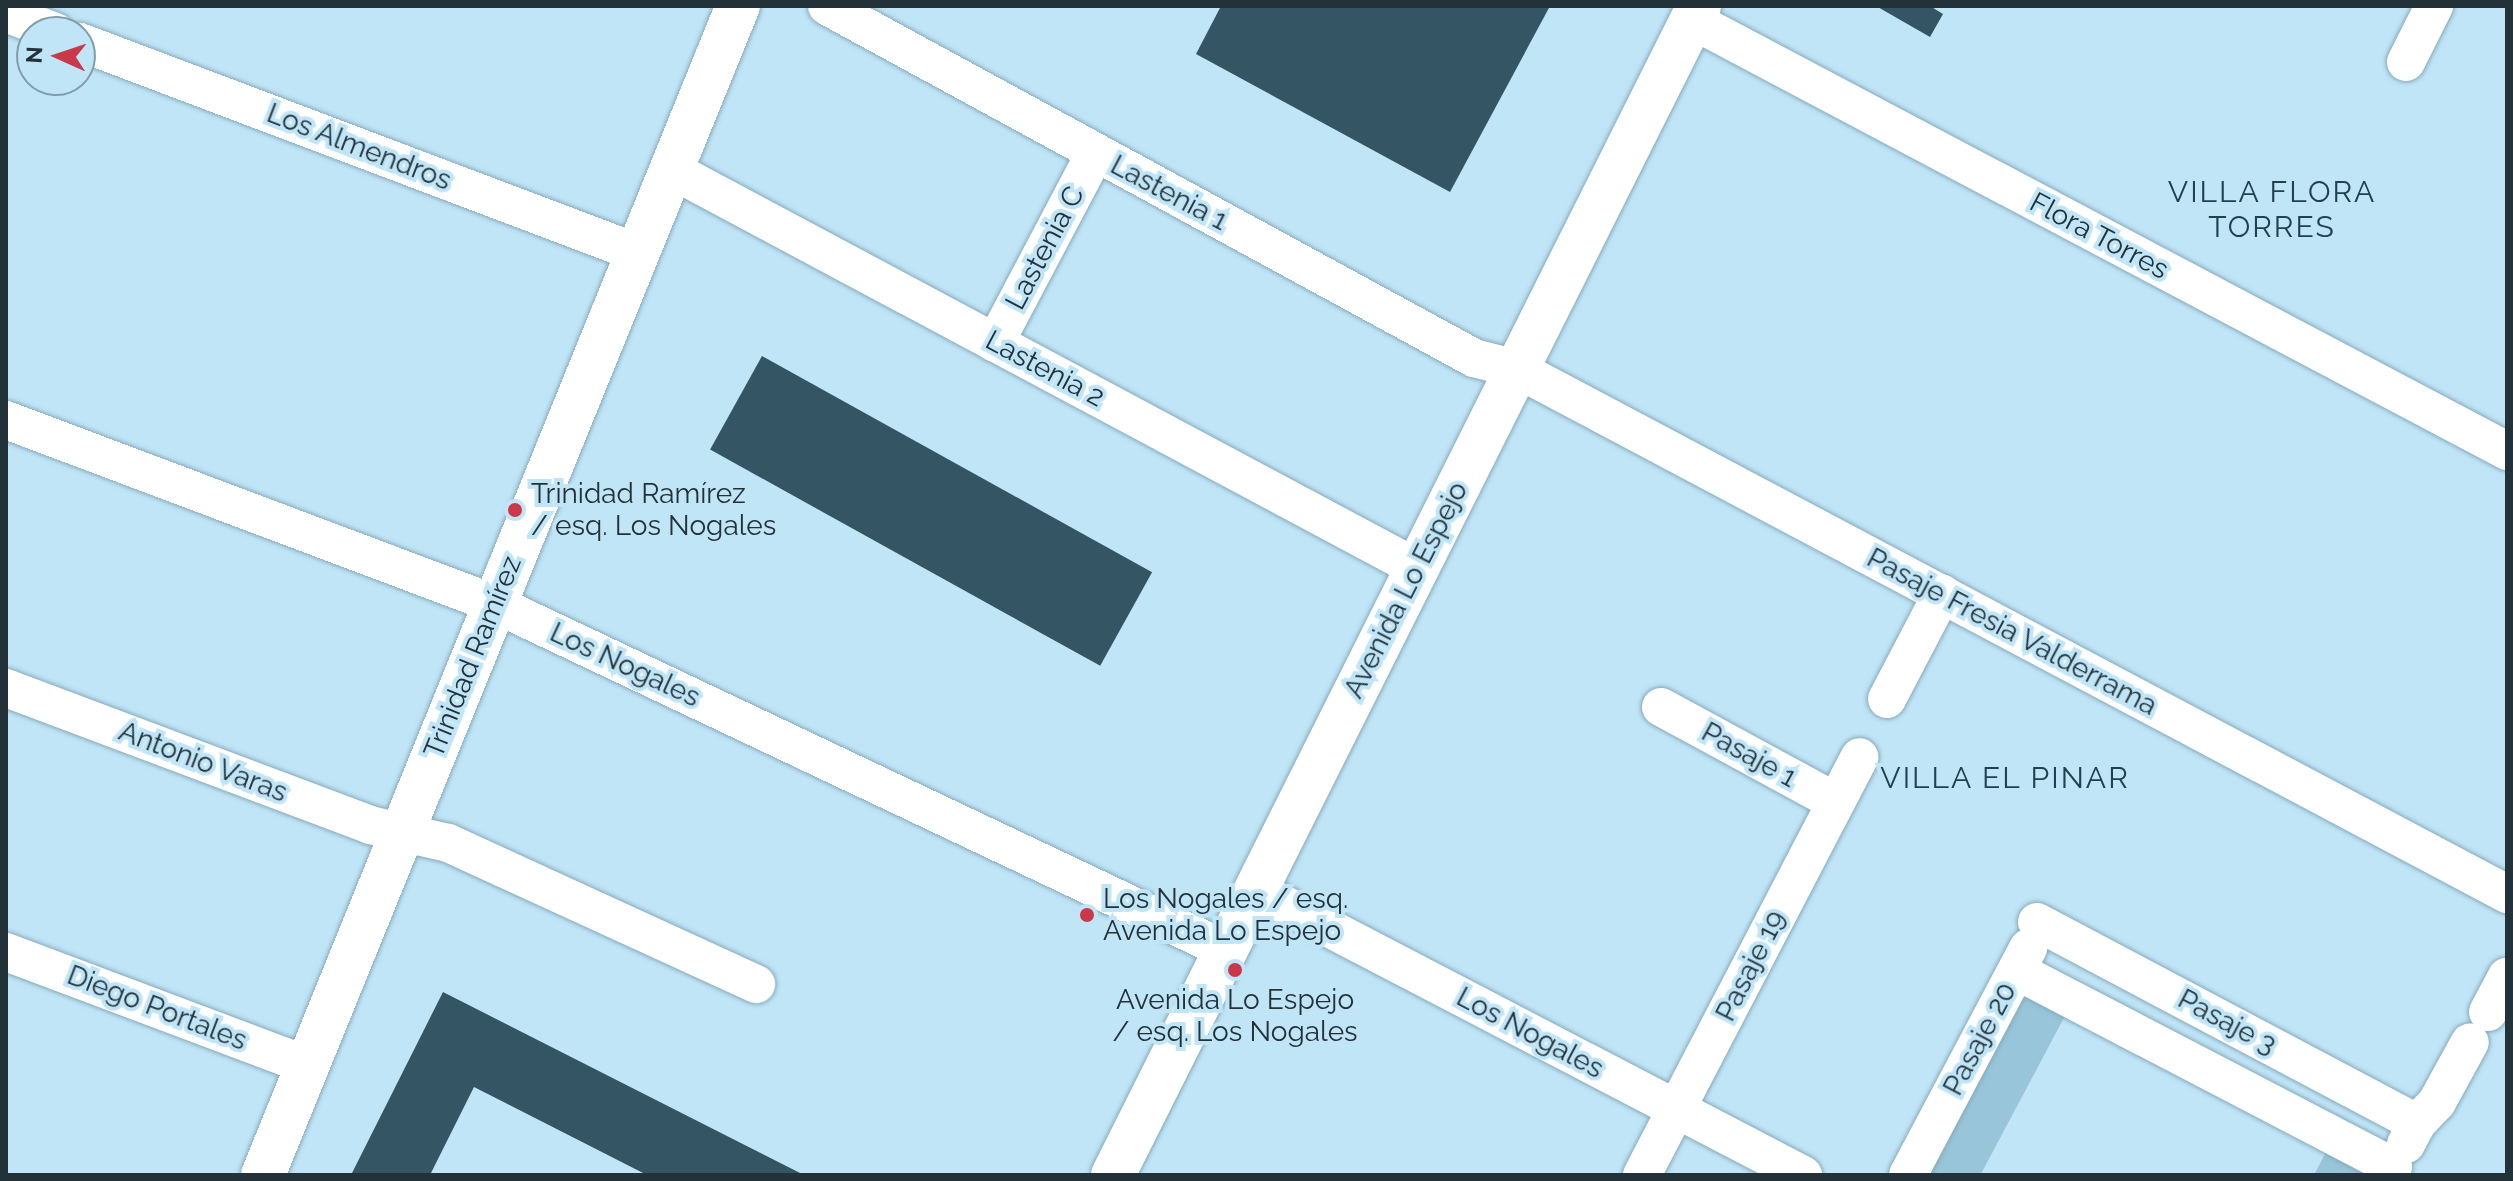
<!DOCTYPE html>
<html>
<head>
<meta charset="utf-8">
<style>
	body { margin:0 }
	#map { position:relative; width:2513px; height:1181px; overflow:hidden; background:#c0e5f7; font-family:Raleway,sans-serif }
	div>[style] { position:absolute }
	.green>* { inset:0; background:#98c5da; transform-origin:0 0 }
	.building>* { inset:0; background:#345564; transform-origin:0 0 }
	.roads { filter:drop-shadow(0 0 2px #86aabb) drop-shadow(0 0 2px #86aabb) }
	.street>* { height:38px; margin:-19px; padding:0 19px; transform-origin:19px; border-radius:19px; background:#fff }
	.secondary>* { height:44px; margin:-22px; padding:0 22px; transform-origin:22px; border-radius:22px; background:#fff }
	.dots>* { width:22px; height:22px; translate:-50% -50%; box-sizing:border-box; border:4px solid #c0e5f7; border-radius:50% }
	span { translate:-50% -50%; white-space:nowrap; text-align:center; line-height:1.15; -webkit-text-stroke:8px #c0e5f7; paint-order:stroke }
	.street-label { font-size:28px; color:#233239 }
	.poi-label { font-size:28px; color:#233239 }
	.left { translate:0 -50%; text-align:left }
	.neighbourhood-label { font-size:30px; color:#20414f; letter-spacing:2px }
	.frame { position:absolute; inset:0; border:8px solid #233239; pointer-events:none }
	.north { position:absolute; left:16px; top:16px; width:80px; height:80px; box-sizing:border-box; background:#c0e5f7; border:2px solid #819dab; border-radius:50%; rotate:273deg; font-size:22px; font-weight:700; line-height:32px; text-align:center; color:#233239 }
	.north::after { content:''; display:block; margin:auto; width:28px; height:36px; background:#c9394a; clip-path:polygon(50% 0,100% 100%,50% 72%,0 100%) }
</style>
</head>
<body>
<div id="map">
	<div class="green">
		<i style="left:2021px;top:990px;width:51px;height:208px;rotate:28deg"></i>
		<i style="clip-path:polygon(2326px 1152px,2371px 1175px,2314px 1175px)"></i>
	</div>
	<div class="building">
		<i style="clip-path:polygon(1221px 6px,1550px 6px,1450px 192px,1196px 54px)"></i>
		<i style="clip-path:polygon(1876px 6px,1930px 6px,1943px 14px,1930px 37px)"></i>
		<i style="left:762px;top:356px;width:446px;height:107px;rotate:29deg"></i>
		<i style="clip-path:polygon(443px 992px,804px 1175px,647px 1175px,474px 1087px,430px 1175px,351px 1175px)"></i>
	</div>
	<div class="roads">
		<div class="street">
			<i style="left:827px;top:6px;width:737px;rotate:28.55deg"></i>
			<i style="left:1474px;top:358px;width:44px;rotate:14.3deg"></i>
			<i style="left:1517px;top:369px;width:1121px;rotate:27.94deg"></i>
			<i style="left:6px;top:13px;width:53px;rotate:21.2deg"></i>
			<i style="left:1692px;top:20px;width:922px;rotate:27.87deg"></i>
			<i style="left:80px;top:42px;width:597px;rotate:20.71deg"></i>
			<i style="left:2406px;top:62px;width:63px;rotate:-63.4deg"></i>
			<i style="left:672px;top:170px;width:845px;rotate:28.11deg"></i>
			<i style="left:995px;top:343px;width:215px;rotate:-62.2deg"></i>
			<i style="left:6px;top:420px;width:522px;rotate:20.62deg"></i>
			<i style="left:495px;top:604px;width:809px;rotate:25.33deg"></i>
			<i style="left:6px;top:688px;width:389px;rotate:20.6deg"></i>
			<i style="left:370px;top:825px;width:80px;rotate:13deg"></i>
			<i style="left:448px;top:843px;width:339px;rotate:24.6deg"></i>
			<i style="left:1887px;top:699px;width:119px;rotate:-62.4deg"></i>
			<i style="left:1661px;top:707px;width:199px;rotate:28.5deg"></i>
			<i style="left:1256px;top:890px;width:617px;rotate:27.52deg"></i>
			<i style="left:2037px;top:922px;width:430px;rotate:27.9deg"></i>
			<i style="left:6px;top:952px;width:322px;rotate:20.6deg"></i>
			<i style="left:2017px;top:971px;width:424px;rotate:27.5deg"></i>
			<i style="left:2488px;top:1012px;width:40px;rotate:-62deg"></i>
			<i style="left:2406px;top:1144px;width:24px;rotate:-62deg"></i>
			<i style="left:2417px;top:1123px;width:29px;rotate:-46deg"></i>
			<i style="left:2437px;top:1102px;width:68px;rotate:-61.2deg"></i>
			<i style="left:1642px;top:1175px;width:471px;rotate:-62.5deg"></i>
			<i style="left:1908px;top:1175px;width:257px;rotate:-62.1deg"></i>
		</div>
		<div class="secondary">
			<i style="left:263px;top:1175px;width:1262px;rotate:-67.89deg"></i>
			<i style="left:1113px;top:1175px;width:1308px;rotate:-63.38deg"></i>
		</div>
	</div>
	<div class="dots">
		<i style="left:515px;top:510px;background:#c9394a"></i>
		<i style="left:1087px;top:915px;background:#c9394a"></i>
		<i style="left:1235px;top:970px;background:#c9394a"></i>
	</div>
	<div class="street-label">
		<span style="left:359px;top:147px;rotate:21deg">Los Almendros</span>
		<span style="left:1169px;top:193px;rotate:28deg">Lastenia 1</span>
		<span style="left:2099px;top:236px;rotate:28deg">Flora Torres</span>
		<span style="left:1045px;top:248px;rotate:-62deg">Lastenia C</span>
		<span style="left:1045px;top:369px;rotate:28deg">Lastenia 2</span>
		<span style="left:1406px;top:590px;rotate:-63deg">Avenida Lo Espejo</span>
		<span style="left:2012px;top:632px;rotate:28deg">Pasaje Fresia Valderrama</span>
		<span style="left:473px;top:657px;rotate:-68deg">Trinidad Ramírez</span>
		<span style="left:625px;top:665px;rotate:25deg">Los Nogales</span>
		<span style="left:1749px;top:755px;rotate:29deg">Pasaje 1</span>
		<span style="left:203px;top:762px;rotate:21deg">Antonio Varas</span>
		<span style="left:1751px;top:966px;rotate:-63deg">Pasaje 19</span>
		<span style="left:157px;top:1008px;rotate:21deg">Diego Portales</span>
		<span style="left:2227px;top:1022px;rotate:28deg">Pasaje 3</span>
		<span style="left:1530px;top:1033px;rotate:28deg">Los Nogales</span>
		<span style="left:1980px;top:1039px;rotate:-62deg">Pasaje 20</span>
	</div>
	<div class="poi-label">
		<span class="left" style="left:531px;top:510px">Trinidad Ramírez<br>/ esq. Los Nogales</span>
		<span class="left" style="left:1103px;top:915px">Los Nogales / esq.<br>Avenida Lo Espejo</span>
		<span style="left:1235px;top:1016px">Avenida Lo Espejo<br>/ esq. Los Nogales</span>
	</div>
	<div class="neighbourhood-label">
		<span style="left:2272px;top:209px">VILLA FLORA<br>TORRES</span>
		<span style="left:2005px;top:778px">VILLA EL PINAR</span>
	</div>
	<div class="frame"></div>
	<div class="north">N</div>
</div>
</body>
</html>
